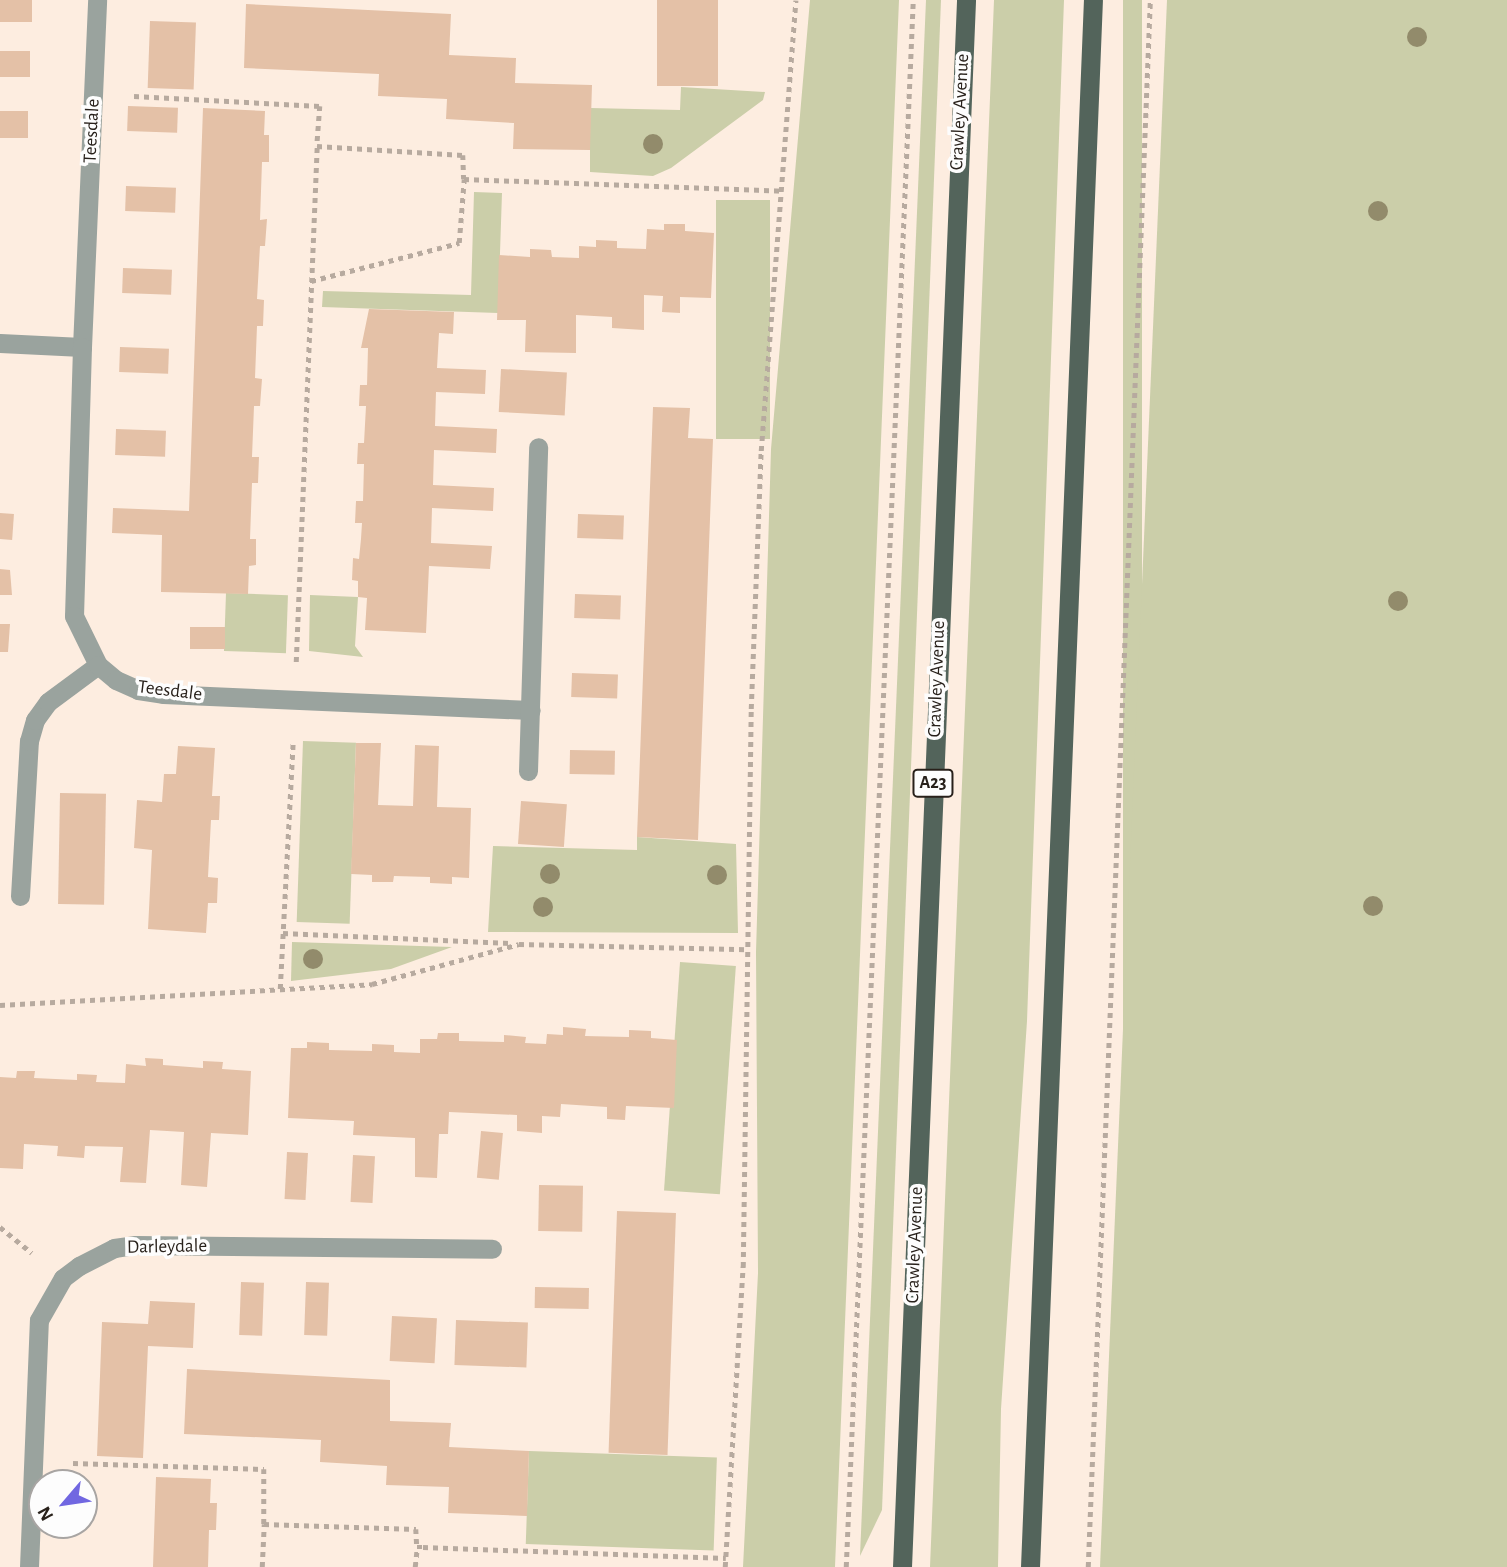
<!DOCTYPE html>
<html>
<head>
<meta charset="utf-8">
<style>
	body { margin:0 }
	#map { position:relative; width:1507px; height:1567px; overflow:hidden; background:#fdede0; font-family:"Alegreya Sans",sans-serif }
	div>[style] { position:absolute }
	.green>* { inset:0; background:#cbcea9; transform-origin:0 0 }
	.building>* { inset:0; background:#e4c1a7; transform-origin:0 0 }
	.path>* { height:4.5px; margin-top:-2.25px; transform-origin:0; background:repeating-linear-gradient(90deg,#b7aa9f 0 5px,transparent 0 10px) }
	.service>* { height:19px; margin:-9.5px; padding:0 9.5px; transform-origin:9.5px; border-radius:9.5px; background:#9aa39e }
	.minor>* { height:19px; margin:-9.5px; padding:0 9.5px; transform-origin:9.5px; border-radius:9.5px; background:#9aa39e }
	.primary>* { height:19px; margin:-9.5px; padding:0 9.5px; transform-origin:9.5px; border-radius:9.5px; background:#53645b }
	.trees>* { width:20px; height:20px; margin:-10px; border-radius:50%; background:#928b6b }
	span { translate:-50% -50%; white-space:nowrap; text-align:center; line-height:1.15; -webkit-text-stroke:7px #fdfdfd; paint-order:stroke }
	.shield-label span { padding:2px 5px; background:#fdfdfd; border:2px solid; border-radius:5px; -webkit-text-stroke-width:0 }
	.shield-label { font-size:18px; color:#28211b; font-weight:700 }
	.street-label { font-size:19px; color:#28211b }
	.north { position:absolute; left:28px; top:1469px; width:70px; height:70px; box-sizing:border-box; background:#fdfdfd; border:2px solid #a8a5a3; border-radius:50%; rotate:241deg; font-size:19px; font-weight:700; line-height:28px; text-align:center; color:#28211b }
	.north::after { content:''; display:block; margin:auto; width:24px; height:32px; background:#7167e1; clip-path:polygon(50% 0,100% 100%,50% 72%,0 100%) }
</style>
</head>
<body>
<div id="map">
	<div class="green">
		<i style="clip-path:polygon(810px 0,899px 0,835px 1567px,743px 1567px,758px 1273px,756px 952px,771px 449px)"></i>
		<i style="clip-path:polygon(926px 0,941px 0,882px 1510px,860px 1556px)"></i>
		<i style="clip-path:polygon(994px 0,1064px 0,1027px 1021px,1001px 1409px,998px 1567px,930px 1567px)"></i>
		<i style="left:1123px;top:0;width:19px;height:1568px"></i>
		<i style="clip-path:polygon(1167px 0,1507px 0,1507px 1567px,1100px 1567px)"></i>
		<i style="clip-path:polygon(681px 87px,765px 92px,763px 100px,671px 168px,653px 176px,590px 172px,590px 108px,680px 110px)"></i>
		<i style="clip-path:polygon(474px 192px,502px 193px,498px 313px,322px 307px,323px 291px,471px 295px)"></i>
		<i style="left:716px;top:200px;width:54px;height:239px"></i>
		<i style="left:226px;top:593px;width:62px;height:58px;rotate:2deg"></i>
		<i style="clip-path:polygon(310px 595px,358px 597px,355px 646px,363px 657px,309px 651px)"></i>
		<i style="left:303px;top:741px;width:53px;height:181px;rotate:2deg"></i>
		<i style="clip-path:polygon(637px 837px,736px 844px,738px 933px,488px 932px,493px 846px,637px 850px)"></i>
		<i style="clip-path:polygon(292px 942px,452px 947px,391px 969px,291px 981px)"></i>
		<i style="left:680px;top:962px;width:56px;height:229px;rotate:4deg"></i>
		<i style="left:529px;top:1451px;width:188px;height:93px;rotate:2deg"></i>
	</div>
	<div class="building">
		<i style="left:0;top:0;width:32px;height:22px"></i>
		<i style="left:657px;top:0;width:61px;height:86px"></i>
		<i style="clip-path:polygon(246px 4px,451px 14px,449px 55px,516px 58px,515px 83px,592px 85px,590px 150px,513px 149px,514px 123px,446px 119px,447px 99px,378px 96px,379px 74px,244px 68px)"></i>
		<i style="left:150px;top:21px;width:46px;height:67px;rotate:2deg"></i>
		<i style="left:0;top:51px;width:30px;height:26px"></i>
		<i style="left:128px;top:106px;width:50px;height:25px;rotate:2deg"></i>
		<i style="clip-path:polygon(203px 108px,265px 111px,264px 135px,269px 135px,269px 162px,262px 162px,260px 220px,267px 219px,265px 246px,260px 246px,257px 299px,264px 300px,263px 326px,257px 326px,255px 378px,262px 379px,260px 406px,254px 406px,252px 457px,259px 457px,258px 483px,252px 483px,250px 539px,256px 539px,256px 565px,249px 566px,248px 594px,161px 592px,162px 535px,112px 533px,113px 508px,189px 511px)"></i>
		<i style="left:0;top:111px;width:28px;height:27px"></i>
		<i style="left:126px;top:186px;width:50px;height:25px;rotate:2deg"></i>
		<i style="clip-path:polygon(664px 224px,685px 224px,685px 231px,714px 233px,711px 298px,680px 297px,680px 313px,662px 312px,663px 296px,644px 295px,644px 330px,612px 328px,612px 317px,576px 315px,576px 353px,525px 352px,526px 320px,497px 320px,499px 255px,530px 257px,530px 249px,551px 250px,552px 257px,579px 258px,579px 246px,596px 247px,596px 240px,617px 241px,617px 248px,646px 249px,647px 229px,664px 230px)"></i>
		<i style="left:123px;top:268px;width:49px;height:25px;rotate:2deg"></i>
		<i style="clip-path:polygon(369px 309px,454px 312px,453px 334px,439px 333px,437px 368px,486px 370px,485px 394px,436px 392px,435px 426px,497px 429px,496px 453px,434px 450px,433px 485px,494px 488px,493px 511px,432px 508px,431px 543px,492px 546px,490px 569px,429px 566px,426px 633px,365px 630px,367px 598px,358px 597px,358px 581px,352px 580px,353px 558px,359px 559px,361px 539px,362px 523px,355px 523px,356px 501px,363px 501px,364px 464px,357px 464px,358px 443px,364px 443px,366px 406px,359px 406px,360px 385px,367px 385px,368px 348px,361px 348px)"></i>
		<i style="left:120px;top:347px;width:49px;height:25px;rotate:2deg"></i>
		<i style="left:501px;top:369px;width:66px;height:43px;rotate:3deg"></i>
		<i style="clip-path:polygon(653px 407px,690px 408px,688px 438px,713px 439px,698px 840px,637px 837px)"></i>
		<i style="left:116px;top:429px;width:50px;height:26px;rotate:2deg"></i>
		<i style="left:0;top:513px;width:14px;height:26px;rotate:4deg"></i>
		<i style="left:578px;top:514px;width:46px;height:24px;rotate:2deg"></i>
		<i style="clip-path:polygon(0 569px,10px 570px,12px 595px,0 595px)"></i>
		<i style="left:575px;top:594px;width:46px;height:24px;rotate:2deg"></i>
		<i style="clip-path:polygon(0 624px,10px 624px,8px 652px,0 652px)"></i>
		<i style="left:190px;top:627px;width:35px;height:22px"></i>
		<i style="left:572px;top:673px;width:46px;height:24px;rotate:2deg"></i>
		<i style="clip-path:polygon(356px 743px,381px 743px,378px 805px,413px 806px,415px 745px,439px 746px,437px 807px,471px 808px,469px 878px,452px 877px,452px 884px,430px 883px,430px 877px,394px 876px,393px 882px,372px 882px,372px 875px,351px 874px)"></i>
		<i style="clip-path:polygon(178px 746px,215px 748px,212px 796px,220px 796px,219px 820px,211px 820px,208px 877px,218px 878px,217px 903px,208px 903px,206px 933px,148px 929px,152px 850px,134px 848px,137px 800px,162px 802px,164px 774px,176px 774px)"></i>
		<i style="left:570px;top:750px;width:45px;height:24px;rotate:1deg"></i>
		<i style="left:60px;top:793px;width:46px;height:111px;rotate:1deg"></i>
		<i style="left:521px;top:801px;width:46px;height:43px;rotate:4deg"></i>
		<i style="clip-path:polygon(563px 1027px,586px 1029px,585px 1036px,629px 1037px,629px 1030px,651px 1031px,651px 1038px,677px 1040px,674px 1108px,626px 1106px,625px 1120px,607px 1119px,607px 1107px,561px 1104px,560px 1117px,542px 1116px,542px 1133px,517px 1131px,517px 1115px,449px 1112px,448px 1134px,439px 1134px,437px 1178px,415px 1177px,415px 1138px,353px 1135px,354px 1121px,288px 1118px,291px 1048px,307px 1048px,307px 1042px,329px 1043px,329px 1050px,372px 1051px,372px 1044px,394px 1045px,394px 1052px,420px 1053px,420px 1039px,437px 1039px,438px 1033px,459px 1033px,459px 1041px,504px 1042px,504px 1035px,526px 1037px,525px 1043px,546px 1044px,547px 1034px,563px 1035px)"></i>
		<i style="clip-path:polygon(145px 1058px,163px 1059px,163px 1065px,203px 1068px,203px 1061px,223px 1062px,222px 1069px,251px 1071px,248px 1135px,211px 1133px,207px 1187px,181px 1185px,184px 1132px,150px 1130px,146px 1183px,120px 1182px,123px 1147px,85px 1146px,84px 1158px,57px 1156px,58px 1146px,24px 1144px,23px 1169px,0 1168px,0 1077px,16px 1078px,17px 1071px,35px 1071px,34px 1078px,77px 1080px,77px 1074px,97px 1075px,96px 1082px,125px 1083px,126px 1064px,146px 1066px)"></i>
		<i style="left:481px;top:1131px;width:22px;height:47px;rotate:5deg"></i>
		<i style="left:287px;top:1152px;width:21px;height:47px;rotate:3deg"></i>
		<i style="left:353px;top:1155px;width:22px;height:47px;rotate:3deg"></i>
		<i style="left:539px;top:1185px;width:44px;height:46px;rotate:1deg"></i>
		<i style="left:617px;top:1211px;width:59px;height:242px;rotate:2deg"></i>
		<i style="left:241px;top:1282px;width:23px;height:53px;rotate:2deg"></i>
		<i style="left:306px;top:1282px;width:23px;height:53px;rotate:2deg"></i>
		<i style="left:535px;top:1287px;width:54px;height:21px;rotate:1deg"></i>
		<i style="clip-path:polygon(150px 1301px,195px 1303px,193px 1348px,148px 1346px,143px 1458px,97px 1456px,102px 1322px,148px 1324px)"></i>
		<i style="left:392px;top:1316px;width:45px;height:45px;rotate:3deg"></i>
		<i style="left:456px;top:1320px;width:72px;height:45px;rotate:2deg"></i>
		<i style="clip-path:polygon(187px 1369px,390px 1380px,390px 1421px,451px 1423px,449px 1447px,529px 1451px,527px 1516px,448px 1513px,449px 1487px,386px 1485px,387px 1466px,320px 1462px,321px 1440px,184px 1434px)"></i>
		<i style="clip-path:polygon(156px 1477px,211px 1479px,210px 1503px,217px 1503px,216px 1530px,209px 1530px,208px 1567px,153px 1567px)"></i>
	</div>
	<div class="path">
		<i style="left:134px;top:96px;width:186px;rotate:3.1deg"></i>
		<i style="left:320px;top:106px;width:40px;rotate:94.3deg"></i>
		<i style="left:311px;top:281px;width:153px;rotate:-14.4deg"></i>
		<i style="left:459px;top:243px;width:64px;rotate:-85.5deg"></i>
		<i style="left:296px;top:662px;width:516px;rotate:-87.67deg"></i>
		<i style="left:317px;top:146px;width:146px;rotate:3.5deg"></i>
		<i style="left:463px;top:155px;width:24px;rotate:88deg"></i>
		<i style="left:464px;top:179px;width:320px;rotate:2.1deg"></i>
		<i style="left:283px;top:933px;width:228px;rotate:2.5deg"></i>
		<i style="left:280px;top:989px;width:249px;rotate:-87deg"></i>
		<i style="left:0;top:1005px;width:373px;rotate:-3.2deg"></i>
		<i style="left:372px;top:984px;width:152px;rotate:-15.2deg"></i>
		<i style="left:519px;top:944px;width:228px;rotate:1.3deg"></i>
		<i style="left:0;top:1227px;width:41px;rotate:39.1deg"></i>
		<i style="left:73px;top:1463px;width:191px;rotate:1.8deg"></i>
		<i style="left:264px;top:1469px;width:55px;rotate:90deg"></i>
		<i style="left:262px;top:1567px;width:43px;rotate:-87.3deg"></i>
		<i style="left:264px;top:1524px;width:152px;rotate:1.9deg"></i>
		<i style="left:416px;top:1529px;width:18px;rotate:87deg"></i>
		<i style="left:417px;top:1547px;width:6px"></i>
		<i style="left:423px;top:1547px;width:303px;rotate:2.1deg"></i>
		<i style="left:415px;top:1567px;width:20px;rotate:-84deg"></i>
		<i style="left:725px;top:1567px;width:301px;rotate:-86.6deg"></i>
		<i style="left:743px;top:1267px;width:558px;rotate:-89.18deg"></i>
		<i style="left:751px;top:709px;width:258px;rotate:-87.8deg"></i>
		<i style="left:761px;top:451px;width:452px;rotate:-85.6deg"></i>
		<i style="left:846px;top:1567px;width:1568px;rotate:-87.55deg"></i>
		<i style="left:1088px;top:1567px;width:1568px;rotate:-87.73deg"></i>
	</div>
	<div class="service">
		<i style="left:20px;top:896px;width:155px;rotate:-86.7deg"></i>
		<i style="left:29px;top:741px;width:22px;rotate:-74deg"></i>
		<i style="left:35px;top:720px;width:22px;rotate:-54deg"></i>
		<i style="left:48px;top:702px;width:62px;rotate:-36.5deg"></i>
	</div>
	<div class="minor">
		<i style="left:0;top:343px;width:82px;rotate:2.8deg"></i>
		<i style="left:82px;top:347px;width:347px;rotate:-87.5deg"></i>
		<i style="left:82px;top:347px;width:269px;rotate:91.7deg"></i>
		<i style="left:74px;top:616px;width:55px;rotate:63.9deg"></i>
		<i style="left:98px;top:665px;width:23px;rotate:40deg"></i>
		<i style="left:116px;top:680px;width:24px;rotate:24deg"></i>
		<i style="left:138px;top:690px;width:25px;rotate:9deg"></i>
		<i style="left:163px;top:694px;width:368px;rotate:2.5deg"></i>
		<i style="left:528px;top:771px;width:324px;rotate:-88.2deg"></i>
		<i style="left:29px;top:1567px;width:247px;rotate:-87.7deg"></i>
		<i style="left:39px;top:1320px;width:48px;rotate:-60.3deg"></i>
		<i style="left:63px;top:1278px;width:20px;rotate:-37deg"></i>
		<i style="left:79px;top:1266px;width:39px;rotate:-27deg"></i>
		<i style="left:114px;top:1248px;width:22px;rotate:-8deg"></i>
		<i style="left:136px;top:1245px;width:356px;rotate:0.6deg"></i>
	</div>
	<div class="primary">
		<i style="left:902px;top:1567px;width:1568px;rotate:-87.66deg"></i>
		<i style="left:1030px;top:1567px;width:1568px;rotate:-87.7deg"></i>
	</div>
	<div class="trees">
		<i style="left:1417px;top:37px"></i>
		<i style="left:653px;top:144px"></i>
		<i style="left:1378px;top:211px"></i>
		<i style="left:1398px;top:601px"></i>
		<i style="left:550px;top:874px"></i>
		<i style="left:717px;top:875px"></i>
		<i style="left:1373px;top:906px"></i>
		<i style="left:543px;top:907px"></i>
		<i style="left:313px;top:959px"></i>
	</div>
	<div class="shield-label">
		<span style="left:933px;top:783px">A23</span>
	</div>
	<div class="street-label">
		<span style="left:960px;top:112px;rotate:-87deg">Crawley Avenue</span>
		<span style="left:92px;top:131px;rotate:-87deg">Teesdale</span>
		<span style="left:937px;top:679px;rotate:-88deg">Crawley Avenue</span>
		<span style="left:170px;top:691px;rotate:7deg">Teesdale</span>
		<span style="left:915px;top:1245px;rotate:-88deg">Crawley Avenue</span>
		<span style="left:167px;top:1247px;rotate:-1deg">Darleydale</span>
	</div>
	<div class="north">N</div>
</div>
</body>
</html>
